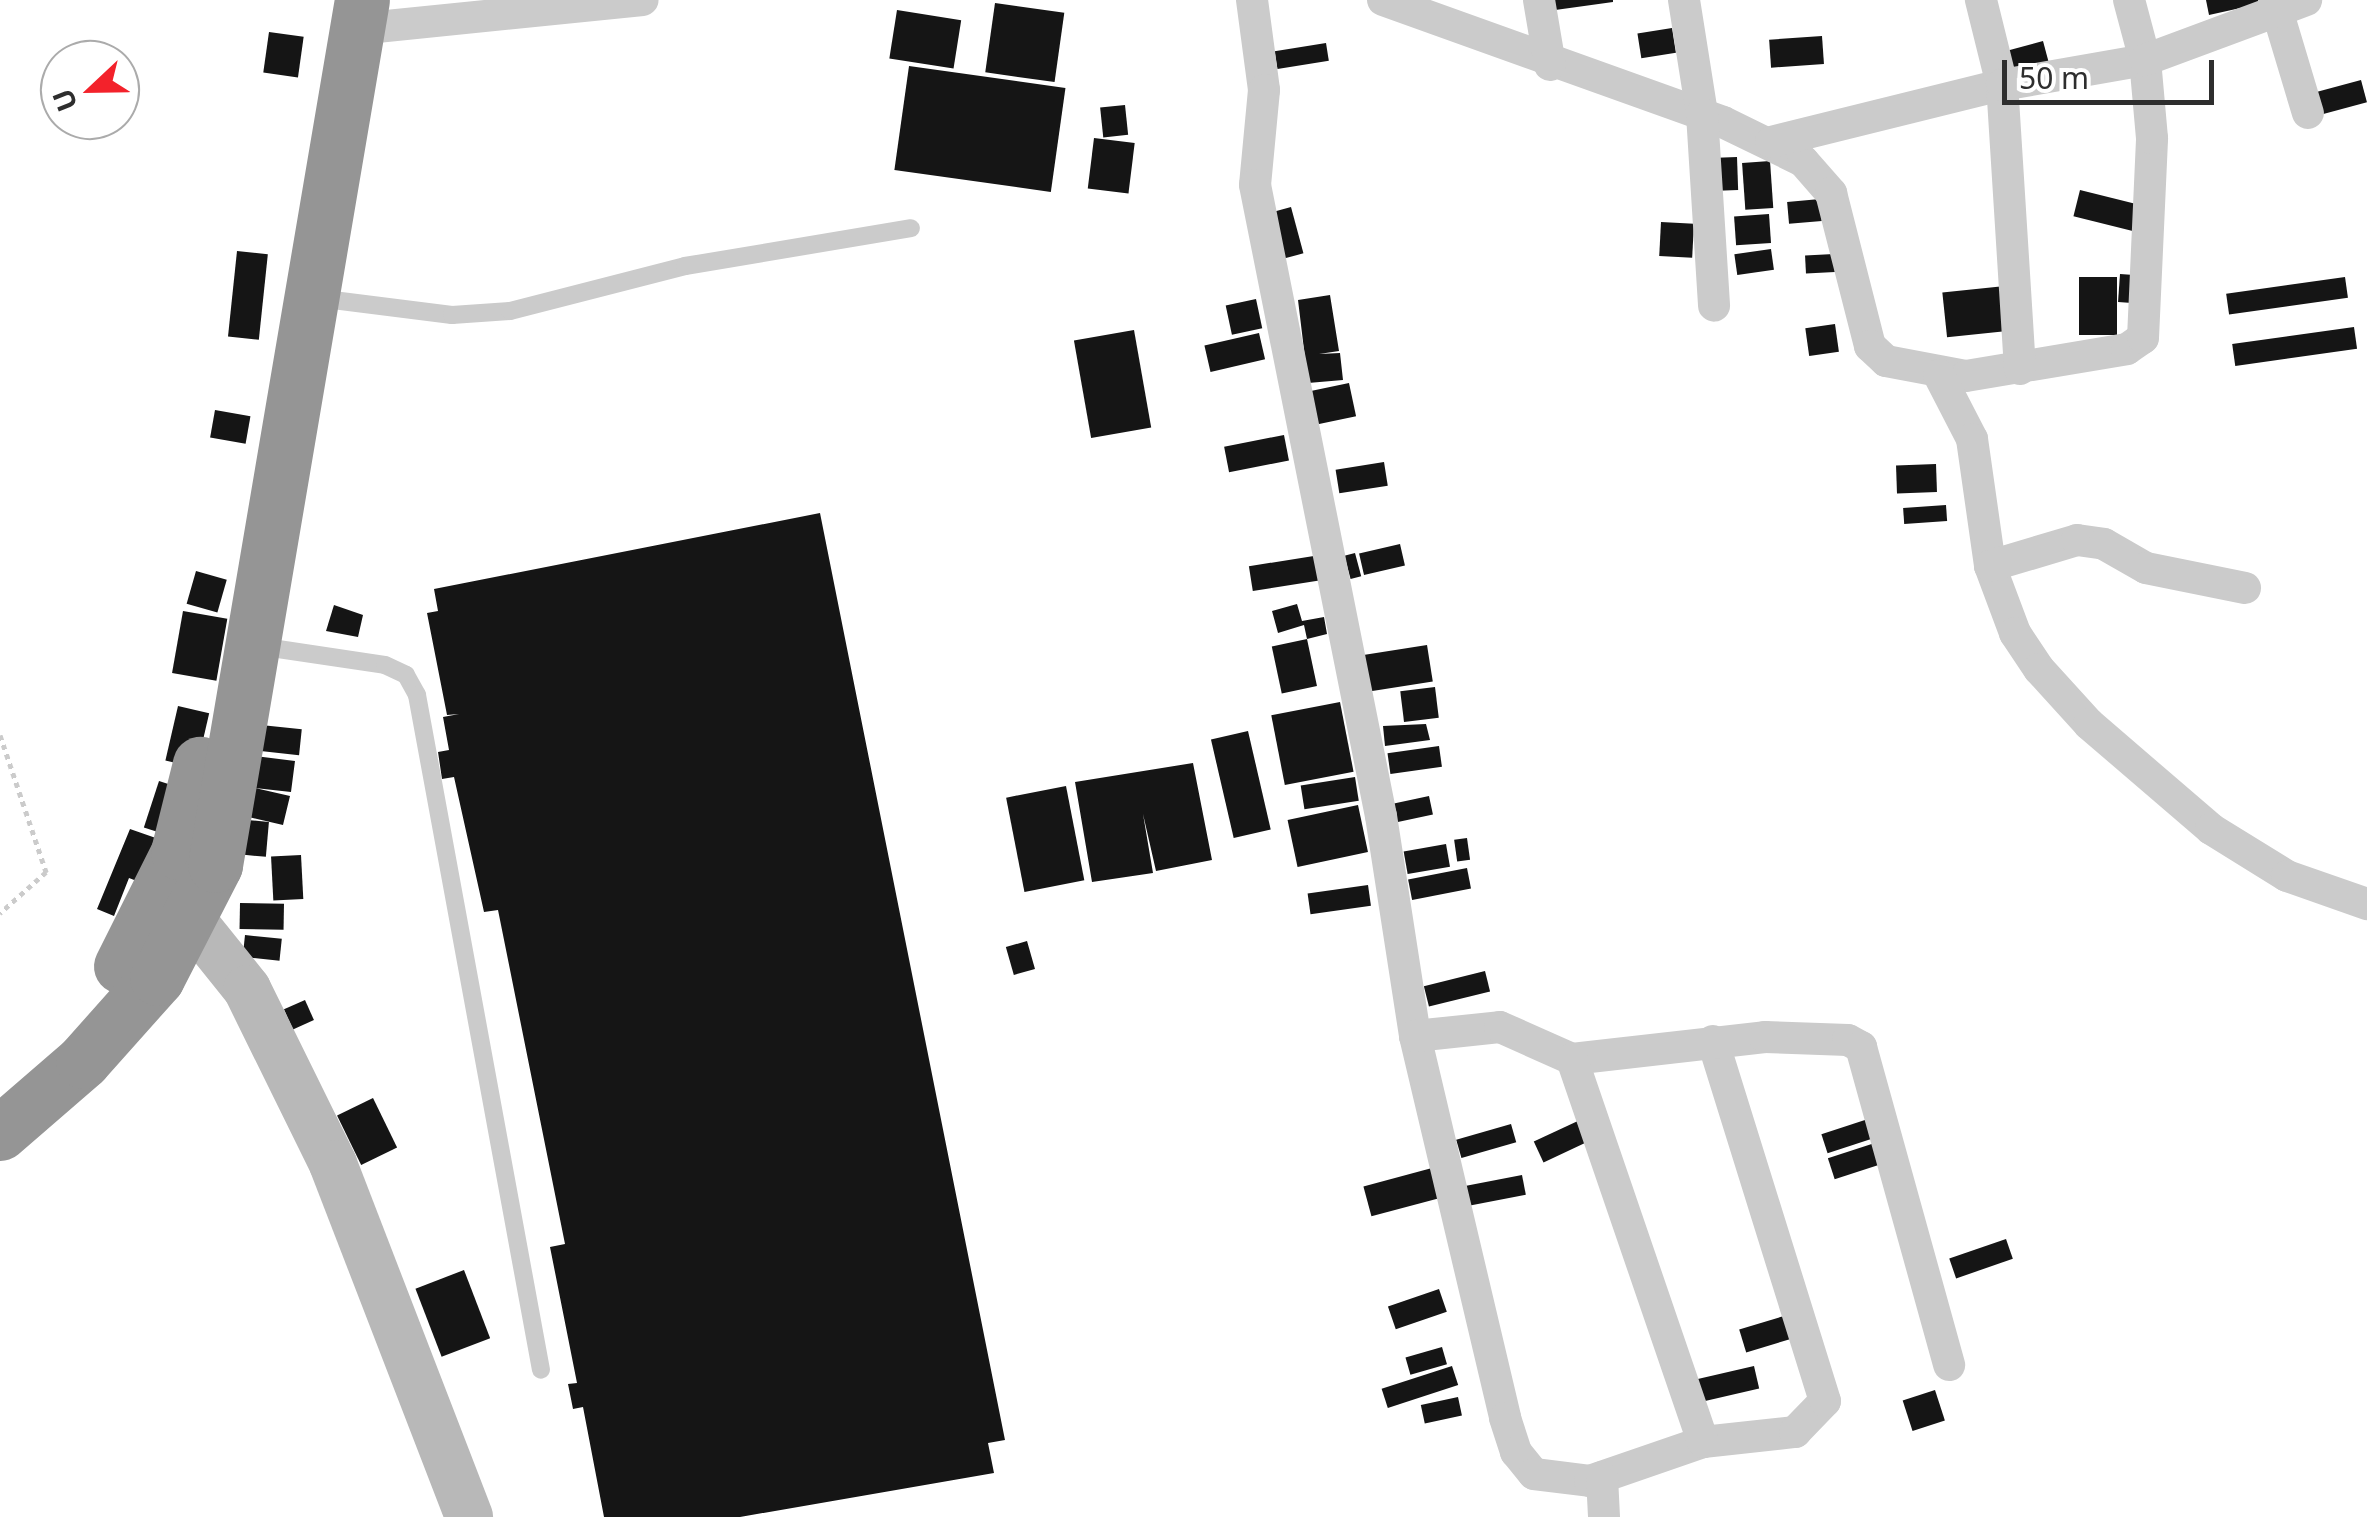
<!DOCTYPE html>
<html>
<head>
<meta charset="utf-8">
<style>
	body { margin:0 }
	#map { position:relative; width:2367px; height:1517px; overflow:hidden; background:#fff; font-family:"Noto Sans",sans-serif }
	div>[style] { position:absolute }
	.building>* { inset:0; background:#151515; transform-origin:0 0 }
	.path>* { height:5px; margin-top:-2.5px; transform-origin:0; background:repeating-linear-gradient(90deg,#cbcbcb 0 5px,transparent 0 10px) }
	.lane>* { height:18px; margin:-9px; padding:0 9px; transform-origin:9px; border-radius:9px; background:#cbcbcb }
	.street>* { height:32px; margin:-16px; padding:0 16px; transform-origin:16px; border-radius:16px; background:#cbcbcb }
	.secondary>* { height:48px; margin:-24px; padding:0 24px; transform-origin:24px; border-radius:24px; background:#b8b8b8 }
	.highway>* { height:55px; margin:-27.5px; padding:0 27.5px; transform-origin:27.5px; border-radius:27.5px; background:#959595 }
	span { translate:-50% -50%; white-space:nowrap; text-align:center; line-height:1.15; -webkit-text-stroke:10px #fff; paint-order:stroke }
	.north { position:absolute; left:40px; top:40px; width:100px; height:100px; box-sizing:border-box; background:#fff; border:2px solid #ababab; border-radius:50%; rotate:248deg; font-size:28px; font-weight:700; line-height:40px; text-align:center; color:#2e2e2e }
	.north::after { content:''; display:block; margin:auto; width:35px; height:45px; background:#f3222b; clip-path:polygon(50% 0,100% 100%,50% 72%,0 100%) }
	.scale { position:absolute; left:2002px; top:60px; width:212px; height:45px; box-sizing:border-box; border:5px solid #2e2e2e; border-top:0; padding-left:12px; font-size:30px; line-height:35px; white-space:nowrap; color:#2e2e2e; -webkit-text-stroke:8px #fff; paint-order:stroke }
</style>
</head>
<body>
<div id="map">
	<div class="building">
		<i style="clip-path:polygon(1546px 0,1613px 0,1613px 2px,1548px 11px)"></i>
		<i style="clip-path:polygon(2206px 0,2262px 0,2263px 3px,2209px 15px)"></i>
		<i style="left:995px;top:3px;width:70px;height:70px;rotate:8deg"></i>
		<i style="left:897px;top:10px;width:65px;height:49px;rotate:9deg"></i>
		<i style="left:1672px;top:28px;width:25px;height:35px;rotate:81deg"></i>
		<i style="left:269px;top:32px;width:35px;height:41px;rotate:8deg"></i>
		<i style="left:1822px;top:36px;width:28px;height:53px;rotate:86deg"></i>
		<i style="left:2043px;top:41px;width:24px;height:43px;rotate:75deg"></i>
		<i style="left:1326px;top:43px;width:18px;height:52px;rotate:81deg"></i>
		<i style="left:909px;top:66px;width:158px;height:105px;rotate:8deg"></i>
		<i style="left:2361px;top:80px;width:23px;height:49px;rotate:75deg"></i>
		<i style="left:1125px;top:105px;width:30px;height:25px;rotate:84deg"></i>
		<i style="left:1094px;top:138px;width:41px;height:51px;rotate:7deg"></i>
		<i style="left:1737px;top:157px;width:33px;height:20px;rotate:88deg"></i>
		<i style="left:1770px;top:161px;width:47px;height:28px;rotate:86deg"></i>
		<i style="left:2080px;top:190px;width:61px;height:27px;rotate:14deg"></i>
		<i style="left:1820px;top:199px;width:22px;height:33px;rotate:85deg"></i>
		<i style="left:1291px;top:207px;width:48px;height:28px;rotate:75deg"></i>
		<i style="left:1769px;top:214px;width:29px;height:35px;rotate:86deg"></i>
		<i style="left:1661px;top:222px;width:33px;height:34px;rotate:3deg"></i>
		<i style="left:1771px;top:249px;width:21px;height:37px;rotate:82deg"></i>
		<i style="left:237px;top:251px;width:31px;height:86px;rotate:6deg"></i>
		<i style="left:1834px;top:254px;width:18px;height:29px;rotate:87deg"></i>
		<i style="left:2120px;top:274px;width:14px;height:28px;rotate:4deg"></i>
		<i style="left:2079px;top:277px;width:38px;height:58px"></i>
		<i style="left:2345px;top:277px;width:21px;height:120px;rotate:82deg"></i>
		<i style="left:2005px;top:286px;width:45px;height:63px;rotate:84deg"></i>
		<i style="clip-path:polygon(1330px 295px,1339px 351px,1319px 354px,1340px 353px,1343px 380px,1308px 383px,1298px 300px)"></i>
		<i style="left:1256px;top:299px;width:30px;height:31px;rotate:78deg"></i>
		<i style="left:1835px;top:324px;width:28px;height:30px;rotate:82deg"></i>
		<i style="left:2354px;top:327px;width:22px;height:123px;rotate:82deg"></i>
		<i style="left:1134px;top:330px;width:99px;height:61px;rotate:80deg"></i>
		<i style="left:1259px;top:333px;width:27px;height:56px;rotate:77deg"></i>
		<i style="left:1349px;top:383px;width:34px;height:39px;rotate:78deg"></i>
		<i style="left:215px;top:410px;width:36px;height:28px;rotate:10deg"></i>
		<i style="left:1284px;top:435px;width:26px;height:61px;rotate:79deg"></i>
		<i style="left:1384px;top:462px;width:24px;height:49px;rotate:81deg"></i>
		<i style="left:1936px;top:464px;width:28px;height:40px;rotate:88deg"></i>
		<i style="left:1946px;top:505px;width:16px;height:43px;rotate:86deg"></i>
		<i style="clip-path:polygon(820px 513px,1005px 1440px,988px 1443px,994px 1473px,740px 1517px,604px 1517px,583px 1407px,573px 1409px,568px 1384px,577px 1383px,550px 1247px,565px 1244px,498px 910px,484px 912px,454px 777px,442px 779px,438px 752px,449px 750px,443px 717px,459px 714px,447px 715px,427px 613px,438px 611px,434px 589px)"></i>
		<i style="left:1400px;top:544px;width:22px;height:42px;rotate:77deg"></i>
		<i style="left:1355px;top:553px;width:24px;height:11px;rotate:75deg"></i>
		<i style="left:1320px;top:555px;width:25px;height:72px;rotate:81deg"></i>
		<i style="left:196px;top:571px;width:32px;height:34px;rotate:16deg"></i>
		<i style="clip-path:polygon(1297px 604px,1302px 621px,1324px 617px,1327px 634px,1307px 639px,1304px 625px,1278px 633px,1272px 611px)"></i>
		<i style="clip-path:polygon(334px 605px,363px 615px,358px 637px,326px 631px)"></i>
		<i style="left:183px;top:611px;width:45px;height:63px;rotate:10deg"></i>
		<i style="left:1307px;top:639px;width:48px;height:36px;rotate:78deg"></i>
		<i style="left:1427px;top:645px;width:37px;height:66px;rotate:81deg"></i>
		<i style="left:1435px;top:687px;width:31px;height:35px;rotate:83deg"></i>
		<i style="left:1340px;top:702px;width:71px;height:70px;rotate:79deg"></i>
		<i style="left:178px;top:706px;width:32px;height:56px;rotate:13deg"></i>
		<i style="clip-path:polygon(1426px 724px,1430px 740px,1385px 746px,1383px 726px)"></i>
		<i style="left:261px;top:725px;width:41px;height:26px;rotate:6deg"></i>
		<i style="left:1248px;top:731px;width:101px;height:38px;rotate:77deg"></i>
		<i style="left:1439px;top:746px;width:21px;height:52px;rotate:82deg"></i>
		<i style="clip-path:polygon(255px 756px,295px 761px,291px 792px,255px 788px,290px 796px,283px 825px,244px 816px)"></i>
		<i style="clip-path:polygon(1193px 763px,1212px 860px,1156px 871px,1143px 814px,1153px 873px,1092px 882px,1075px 782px)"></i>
		<i style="left:1355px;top:777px;width:24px;height:55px;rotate:81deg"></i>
		<i style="left:159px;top:781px;width:13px;height:49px;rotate:18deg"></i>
		<i style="left:1066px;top:786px;width:96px;height:61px;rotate:79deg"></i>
		<i style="left:1429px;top:796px;width:19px;height:43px;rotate:78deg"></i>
		<i style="left:1358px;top:805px;width:48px;height:72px;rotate:78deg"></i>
		<i style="left:247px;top:820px;width:22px;height:35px;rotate:5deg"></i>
		<i style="clip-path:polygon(130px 829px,173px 844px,155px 888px,129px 878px,114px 916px,97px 909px)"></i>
		<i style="left:1467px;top:838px;width:22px;height:13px;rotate:82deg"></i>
		<i style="left:1446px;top:844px;width:23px;height:43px;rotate:80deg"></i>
		<i style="left:301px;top:855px;width:44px;height:30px;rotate:87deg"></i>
		<i style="left:1467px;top:868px;width:21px;height:60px;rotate:79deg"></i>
		<i style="left:1368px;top:885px;width:21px;height:61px;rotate:82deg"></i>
		<i style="left:240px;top:903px;width:44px;height:26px;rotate:1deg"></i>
		<i style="left:245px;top:935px;width:37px;height:22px;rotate:6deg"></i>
		<i style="left:1027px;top:941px;width:29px;height:22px;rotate:74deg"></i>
		<i style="left:1485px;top:971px;width:21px;height:63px;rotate:76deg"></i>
		<i style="left:305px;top:1000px;width:22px;height:23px;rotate:66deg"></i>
		<i style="left:373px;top:1098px;width:55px;height:40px;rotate:64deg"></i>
		<i style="left:1868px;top:1119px;width:20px;height:49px;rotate:72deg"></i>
		<i style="left:1580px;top:1120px;width:23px;height:51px;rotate:65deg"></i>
		<i style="left:1511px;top:1124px;width:19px;height:57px;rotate:74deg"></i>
		<i style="left:1884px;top:1140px;width:22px;height:59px;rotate:72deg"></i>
		<i style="left:1432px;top:1168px;width:31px;height:71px;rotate:75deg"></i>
		<i style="left:1522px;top:1175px;width:20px;height:62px;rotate:79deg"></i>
		<i style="left:2006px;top:1239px;width:21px;height:60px;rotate:71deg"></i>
		<i style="left:464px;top:1270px;width:73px;height:52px;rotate:69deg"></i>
		<i style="left:1439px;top:1289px;width:24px;height:54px;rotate:71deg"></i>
		<i style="left:1787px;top:1315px;width:24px;height:50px;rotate:73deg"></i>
		<i style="left:1442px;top:1347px;width:18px;height:38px;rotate:74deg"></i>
		<i style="left:1452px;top:1366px;width:20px;height:74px;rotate:72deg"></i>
		<i style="left:1754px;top:1366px;width:23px;height:61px;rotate:77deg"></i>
		<i style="left:1935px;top:1390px;width:32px;height:34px;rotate:72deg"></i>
		<i style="left:1458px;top:1397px;width:19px;height:38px;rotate:78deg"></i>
	</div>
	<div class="path">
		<i style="left:0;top:735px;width:145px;rotate:71.4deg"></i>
		<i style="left:46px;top:872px;width:62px;rotate:138.3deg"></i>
	</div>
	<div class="lane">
		<i style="left:317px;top:298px;width:136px;rotate:7.2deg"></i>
		<i style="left:452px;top:315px;width:58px;rotate:-3.9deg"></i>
		<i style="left:510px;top:311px;width:181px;rotate:-14.4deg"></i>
		<i style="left:685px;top:266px;width:229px;rotate:-9.5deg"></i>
		<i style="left:258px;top:646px;width:128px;rotate:8.5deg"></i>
		<i style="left:385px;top:665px;width:23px;rotate:25deg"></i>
		<i style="left:406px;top:675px;width:23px;rotate:61deg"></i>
		<i style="left:417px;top:695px;width:686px;rotate:79.59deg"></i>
	</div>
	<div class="street">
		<i style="left:1252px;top:0;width:91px;rotate:82.4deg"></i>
		<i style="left:1264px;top:90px;width:95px;rotate:95.4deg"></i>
		<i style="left:1255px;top:185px;width:643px;rotate:78.71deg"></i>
		<i style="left:1381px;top:816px;width:223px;rotate:81.2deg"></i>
		<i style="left:1415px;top:1036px;width:392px;rotate:76.7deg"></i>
		<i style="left:1505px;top:1418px;width:36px;rotate:72deg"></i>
		<i style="left:1516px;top:1452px;width:28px;rotate:51deg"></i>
		<i style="left:1534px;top:1474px;width:56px;rotate:7.1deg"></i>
		<i style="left:1590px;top:1481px;width:120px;rotate:-19deg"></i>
		<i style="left:1703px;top:1442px;width:93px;rotate:-6.2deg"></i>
		<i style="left:1795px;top:1432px;width:43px;rotate:-45.9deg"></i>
		<i style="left:1825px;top:1401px;width:377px;rotate:-107.3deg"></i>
		<i style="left:1383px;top:0;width:361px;rotate:19.7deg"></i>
		<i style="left:1723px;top:122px;width:89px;rotate:26deg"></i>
		<i style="left:1803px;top:161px;width:43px;rotate:48.8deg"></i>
		<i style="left:1831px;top:193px;width:158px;rotate:75.7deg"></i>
		<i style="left:1870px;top:346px;width:22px;rotate:43deg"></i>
		<i style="left:1886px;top:361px;width:81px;rotate:10.6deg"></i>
		<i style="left:1966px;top:376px;width:163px;rotate:-9.5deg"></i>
		<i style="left:2127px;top:349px;width:19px;rotate:-35deg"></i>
		<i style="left:2143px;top:338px;width:200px;rotate:-87.4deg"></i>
		<i style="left:2152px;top:138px;width:78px;rotate:-95.1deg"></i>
		<i style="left:2145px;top:60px;width:62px;rotate:-104.9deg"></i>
		<i style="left:1539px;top:0;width:66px;rotate:80.4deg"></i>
		<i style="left:1684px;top:0;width:115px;rotate:81deg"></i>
		<i style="left:1702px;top:114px;width:192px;rotate:86.4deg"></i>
		<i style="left:2274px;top:0;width:118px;rotate:73.3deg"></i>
		<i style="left:357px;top:29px;width:287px;rotate:-5.8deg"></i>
		<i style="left:1771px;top:142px;width:238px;rotate:-13.9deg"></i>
		<i style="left:2002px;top:85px;width:88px;rotate:-103.9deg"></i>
		<i style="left:2020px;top:369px;width:285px;rotate:-93.6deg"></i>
		<i style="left:2002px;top:85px;width:145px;rotate:-9.9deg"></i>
		<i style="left:2145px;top:60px;width:172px;rotate:-20.4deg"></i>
		<i style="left:1939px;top:375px;width:72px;rotate:62.7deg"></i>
		<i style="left:1972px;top:439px;width:128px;rotate:81.9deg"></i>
		<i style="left:1990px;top:566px;width:72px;rotate:69.5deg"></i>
		<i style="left:2015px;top:633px;width:43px;rotate:56.3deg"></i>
		<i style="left:2039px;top:669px;width:74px;rotate:47.7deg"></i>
		<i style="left:2089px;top:724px;width:161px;rotate:40.7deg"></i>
		<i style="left:2211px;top:829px;width:89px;rotate:31.7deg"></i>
		<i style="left:2287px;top:876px;width:85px;rotate:19.3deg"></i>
		<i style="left:1990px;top:566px;width:91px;rotate:-16.6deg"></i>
		<i style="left:2077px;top:540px;width:27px;rotate:8deg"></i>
		<i style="left:2104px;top:544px;width:48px;rotate:29.7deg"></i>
		<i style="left:2146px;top:568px;width:101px;rotate:11.4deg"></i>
		<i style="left:1415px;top:1036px;width:85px;rotate:-6deg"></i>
		<i style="left:1500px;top:1027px;width:79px;rotate:24deg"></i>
		<i style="left:1572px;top:1059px;width:194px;rotate:-6.5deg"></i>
		<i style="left:1765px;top:1037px;width:83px;rotate:2.1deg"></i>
		<i style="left:1848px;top:1040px;width:15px;rotate:28deg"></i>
		<i style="left:1861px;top:1047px;width:330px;rotate:74.5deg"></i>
		<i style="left:1572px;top:1059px;width:405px;rotate:71.1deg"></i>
		<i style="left:1602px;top:1477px;width:40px;rotate:87.1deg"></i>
	</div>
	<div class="secondary">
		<i style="left:190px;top:918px;width:91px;rotate:51.2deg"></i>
		<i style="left:247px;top:989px;width:195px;rotate:63.8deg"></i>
		<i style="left:333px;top:1164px;width:378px;rotate:68.9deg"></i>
	</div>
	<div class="highway">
		<i style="left:121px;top:966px;width:127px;rotate:-63.4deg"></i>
		<i style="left:178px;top:852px;width:91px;rotate:-76deg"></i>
		<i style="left:0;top:1133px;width:110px;rotate:-40.9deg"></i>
		<i style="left:83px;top:1061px;width:111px;rotate:-48.3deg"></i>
		<i style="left:157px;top:978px;width:127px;rotate:-62.8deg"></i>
		<i style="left:215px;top:865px;width:877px;rotate:-80.36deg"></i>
	</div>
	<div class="north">U</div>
	<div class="scale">50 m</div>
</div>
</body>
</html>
